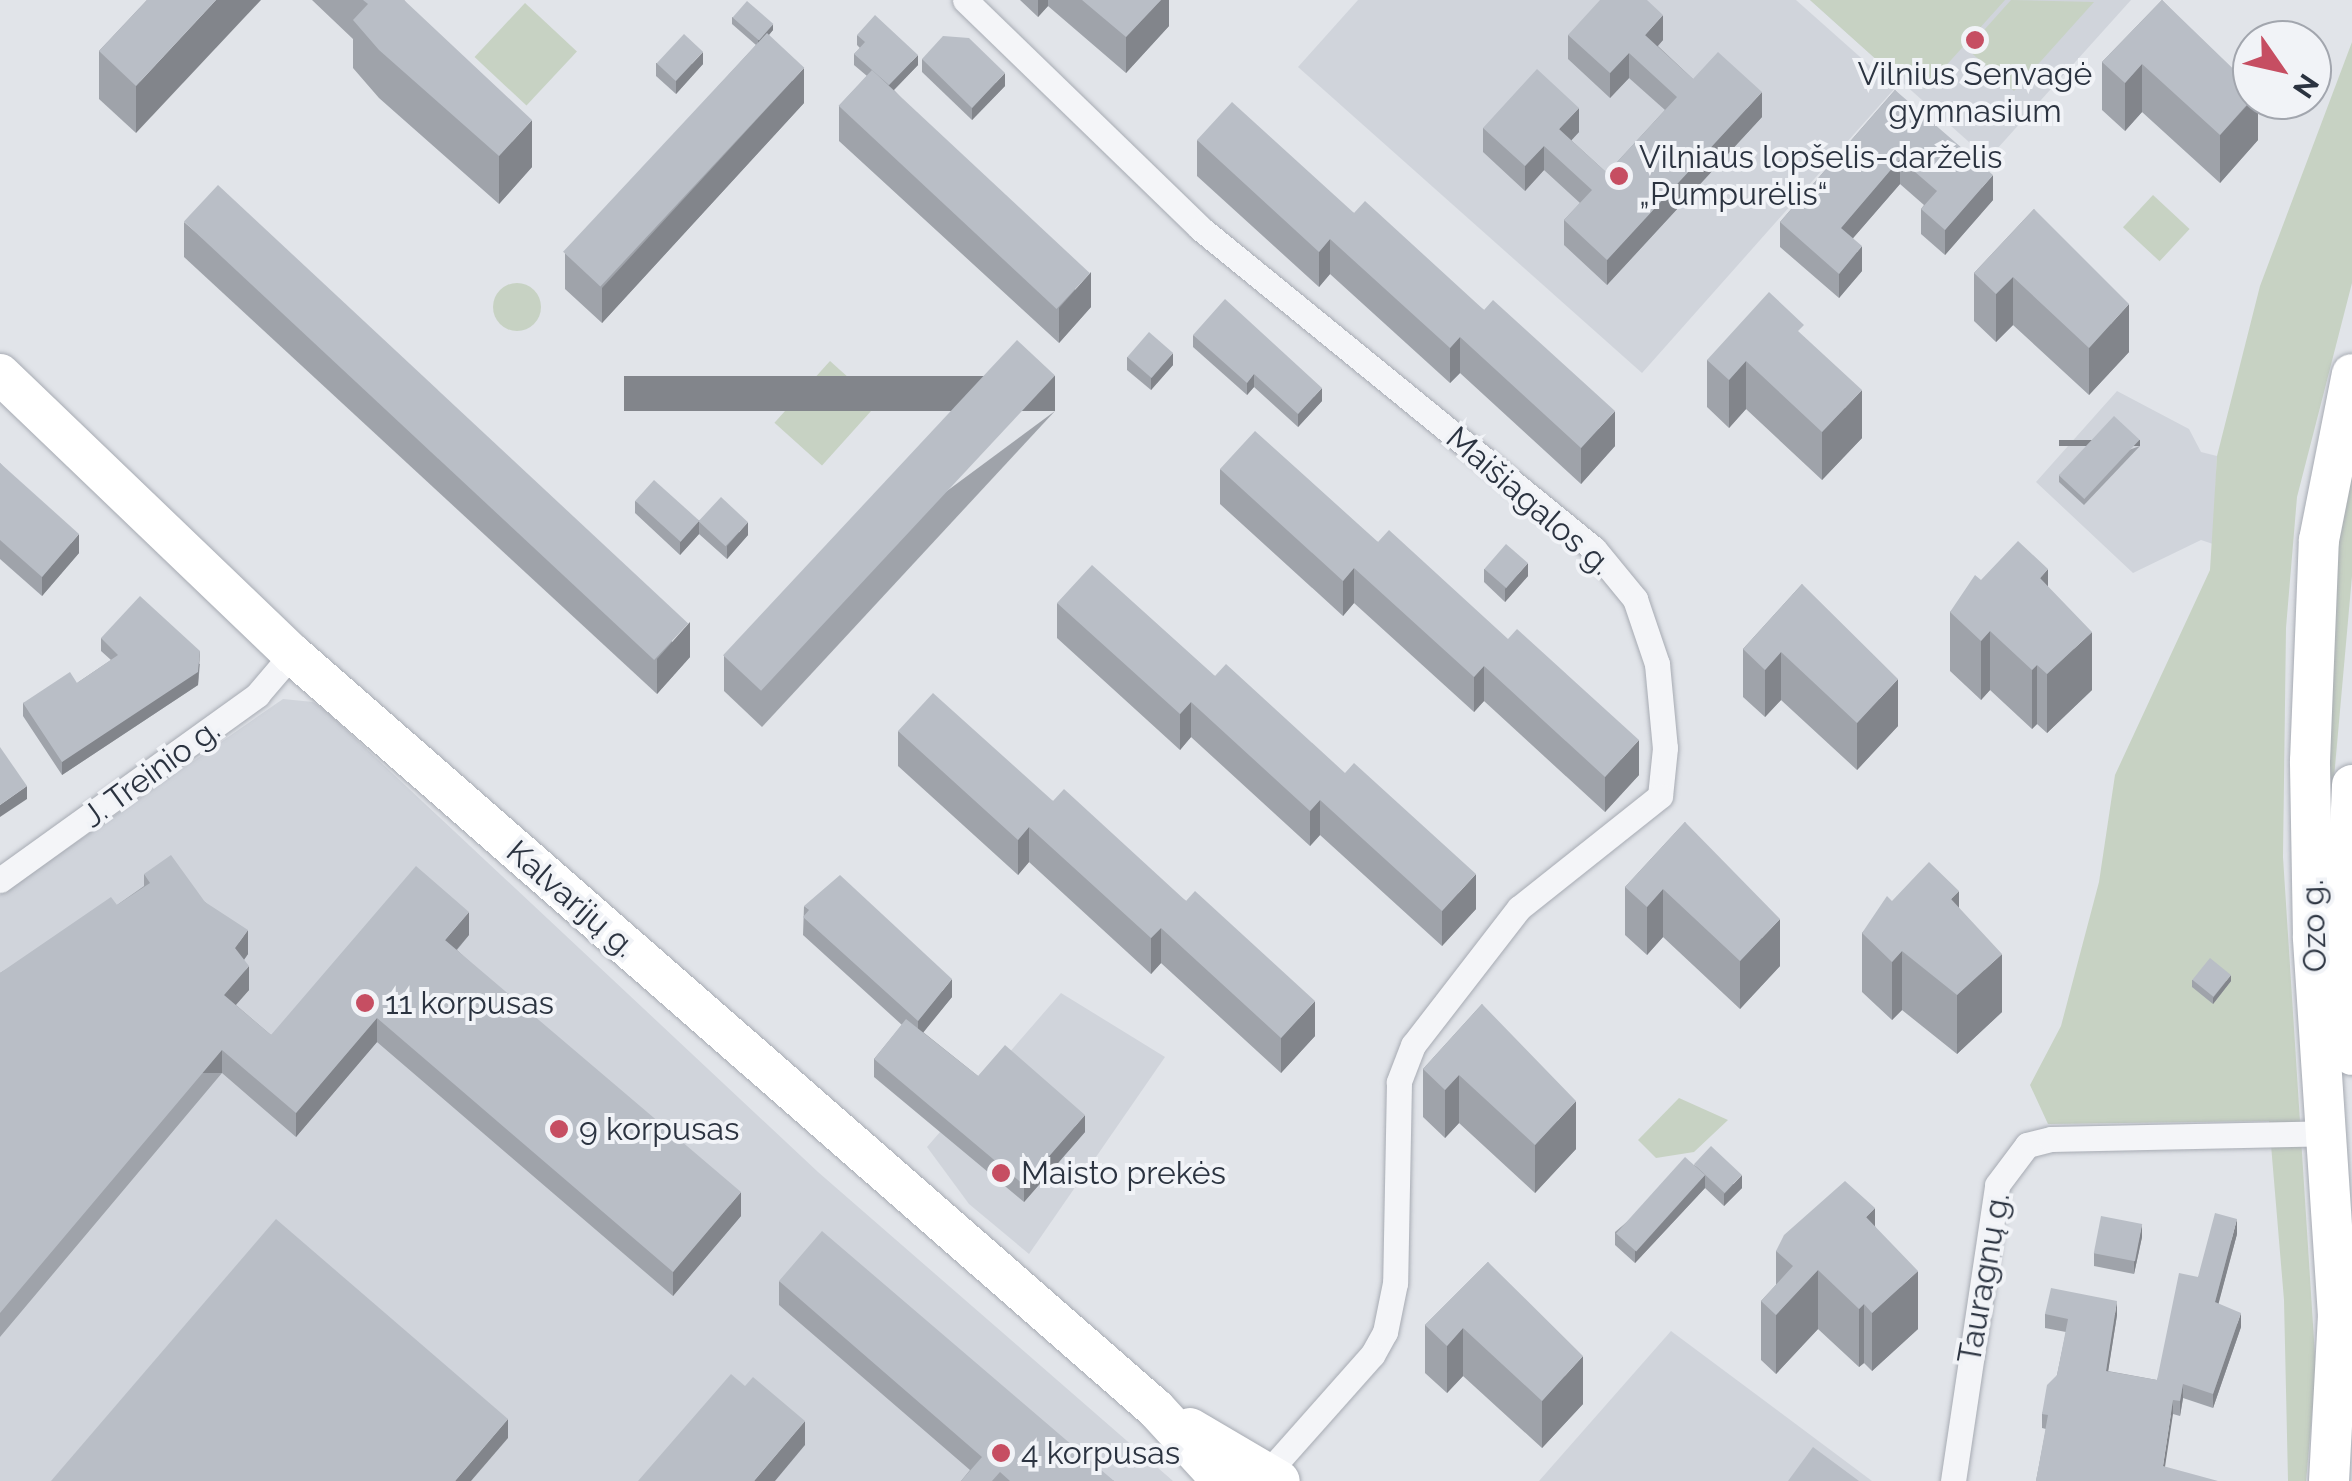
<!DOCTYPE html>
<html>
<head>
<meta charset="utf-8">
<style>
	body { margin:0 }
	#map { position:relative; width:2352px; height:1481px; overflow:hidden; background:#e1e4e9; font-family:Raleway,sans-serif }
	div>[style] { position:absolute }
	.built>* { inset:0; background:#d0d4db }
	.green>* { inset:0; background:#c7d2c3; transform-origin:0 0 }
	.round { border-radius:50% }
	.roads { filter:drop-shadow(0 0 2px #a7abb3) drop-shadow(0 0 2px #a7abb3) }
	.minor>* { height:25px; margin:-12.5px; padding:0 12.5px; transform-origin:12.5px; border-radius:12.5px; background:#f4f5f8 }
	.primary>* { height:40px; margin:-20px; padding:0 20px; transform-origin:20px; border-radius:20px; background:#fff }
	.wall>* { inset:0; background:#9fa3aa }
	.shaded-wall>* { inset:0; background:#82858b; transform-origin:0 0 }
	.building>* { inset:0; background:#b9bec6; transform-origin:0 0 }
	.dots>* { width:28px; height:28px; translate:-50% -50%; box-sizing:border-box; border:5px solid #f1f3f7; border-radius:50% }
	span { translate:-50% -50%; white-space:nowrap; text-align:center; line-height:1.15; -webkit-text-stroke:8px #f1f3f7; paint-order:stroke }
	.poi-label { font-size:32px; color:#2b3340 }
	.left { translate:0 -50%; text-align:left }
	.street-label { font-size:32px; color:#2b3340 }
	.north { position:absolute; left:2232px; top:20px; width:100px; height:100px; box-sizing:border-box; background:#f1f3f7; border:2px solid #a2a6ae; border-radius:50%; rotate:124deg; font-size:28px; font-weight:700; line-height:40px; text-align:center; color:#2b3340 }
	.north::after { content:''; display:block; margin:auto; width:35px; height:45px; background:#c64e62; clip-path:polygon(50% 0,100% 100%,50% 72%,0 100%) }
</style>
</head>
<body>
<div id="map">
	<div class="built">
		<i style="clip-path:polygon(1358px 0,1796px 0,1895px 88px,1642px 373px,1298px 67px)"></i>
		<i style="clip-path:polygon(1810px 0,2131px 0,1988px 159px)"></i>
		<i style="clip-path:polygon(2117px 391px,2189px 429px,2201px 452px,2217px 456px,2213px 544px,2201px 540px,2133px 573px,2036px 482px)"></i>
		<i style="clip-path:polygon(283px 699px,313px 702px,327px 712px,818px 1172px,1173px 1481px,0 1481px,0 895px)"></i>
		<i style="clip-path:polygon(1061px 993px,1165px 1057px,1029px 1254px,969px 1204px,927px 1147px)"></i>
		<i style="clip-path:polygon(1671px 1331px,1872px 1481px,1539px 1481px)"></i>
	</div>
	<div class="green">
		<i style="clip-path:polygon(1810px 0,2005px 0,1925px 89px,1906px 73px,1899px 80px)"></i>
		<i style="clip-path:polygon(2011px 0,2094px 2px,2014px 91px,1967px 49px)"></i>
		<i style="left:525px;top:3px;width:71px;height:74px;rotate:43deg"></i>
		<i style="clip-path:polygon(2352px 42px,2352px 283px,2297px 497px,2286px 628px,2283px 857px,2316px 1371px,2306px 1481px,2288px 1481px,2284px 1300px,2269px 1121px,2048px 1124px,2030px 1085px,2061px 1026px,2099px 882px,2115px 775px,2210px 570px,2217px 456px,2260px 286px)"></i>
		<i style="left:2153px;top:195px;width:50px;height:44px;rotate:43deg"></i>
		<i class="round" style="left:493px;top:283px;width:48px;height:48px"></i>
		<i style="left:830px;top:361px;width:64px;height:83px;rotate:42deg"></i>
		<i style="clip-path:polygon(2352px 434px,2352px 576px,2329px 834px,2328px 625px)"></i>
		<i style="clip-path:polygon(1679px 1098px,1728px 1120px,1694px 1152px,1656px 1158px,1638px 1140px)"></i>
	</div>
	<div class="roads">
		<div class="minor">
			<i style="left:965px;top:0;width:327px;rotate:44.1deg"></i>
			<i style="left:1200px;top:228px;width:508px;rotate:39.17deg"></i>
			<i style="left:1594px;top:549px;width:65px;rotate:50.6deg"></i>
			<i style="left:1635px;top:599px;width:69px;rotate:71.3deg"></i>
			<i style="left:1657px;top:664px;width:84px;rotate:84.6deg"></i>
			<i style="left:1665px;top:748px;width:48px;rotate:95.9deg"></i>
			<i style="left:1660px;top:796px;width:180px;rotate:141.5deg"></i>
			<i style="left:1519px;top:908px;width:173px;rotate:127.7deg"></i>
			<i style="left:1413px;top:1045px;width:40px;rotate:111deg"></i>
			<i style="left:1399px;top:1082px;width:201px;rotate:91.1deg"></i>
			<i style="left:1395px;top:1283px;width:50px;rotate:101.5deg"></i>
			<i style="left:1385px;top:1332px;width:26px;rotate:119deg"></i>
			<i style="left:1372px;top:1355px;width:157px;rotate:131.6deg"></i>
			<i style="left:0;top:880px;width:317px;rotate:-35.7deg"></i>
			<i style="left:257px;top:695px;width:54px;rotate:-49.5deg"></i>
			<i style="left:1953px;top:1481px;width:299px;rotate:-81.5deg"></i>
			<i style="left:1997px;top:1185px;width:50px;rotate:-53.1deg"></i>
			<i style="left:2027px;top:1145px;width:25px;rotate:-14deg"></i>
			<i style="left:2051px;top:1139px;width:276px;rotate:-1.2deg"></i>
		</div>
		<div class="primary">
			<i style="left:0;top:374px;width:405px;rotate:43.8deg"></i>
			<i style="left:292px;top:654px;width:1147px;rotate:41.15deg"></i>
			<i style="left:1156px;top:1409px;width:98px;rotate:47.5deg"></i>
			<i style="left:2352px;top:785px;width:146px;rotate:92.4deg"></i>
			<i style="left:2346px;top:931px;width:124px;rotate:87.2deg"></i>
			<i style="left:1190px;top:1428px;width:104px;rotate:30.5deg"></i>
			<i style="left:2329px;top:1481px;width:165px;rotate:-86.9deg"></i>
			<i style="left:2338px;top:1316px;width:380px;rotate:-93.8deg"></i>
			<i style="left:2313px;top:937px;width:176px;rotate:-91deg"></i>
			<i style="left:2310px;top:761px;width:221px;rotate:-87.7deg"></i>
			<i style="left:2319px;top:540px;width:169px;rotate:-78.8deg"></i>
		</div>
	</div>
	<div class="wall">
		<i style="clip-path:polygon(147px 0,136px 133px,99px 99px,99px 51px)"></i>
		<i style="clip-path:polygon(312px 0,404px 0,532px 167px,499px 204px,379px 98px,353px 68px,353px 39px)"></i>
		<i style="clip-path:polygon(1020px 0,1169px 0,1169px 26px,1126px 73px,1048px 6px,1038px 17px)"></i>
		<i style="clip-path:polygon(2162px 0,2258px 100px,2258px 140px,2220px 183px,2142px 112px,2125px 131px,2102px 110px,2102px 62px)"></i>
		<i style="clip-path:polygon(732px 17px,773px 30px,769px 35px,804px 103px,602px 323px,565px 289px,565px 253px,756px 45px,732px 24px)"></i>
		<i style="clip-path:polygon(857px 35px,918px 65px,894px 90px,1091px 307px,1059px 343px,839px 141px,839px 106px,867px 76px,854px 65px,854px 54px,860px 48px,857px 45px)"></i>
		<i style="clip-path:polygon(1568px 35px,1663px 40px,1658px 46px,1693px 79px,1762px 117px,1607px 285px,1564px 245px,1564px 220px,1580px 203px,1544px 170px,1525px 191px,1483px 152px,1483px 128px,1579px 132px,1571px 140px,1607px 173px,1665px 110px,1629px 78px,1610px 98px,1568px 59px)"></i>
		<i style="clip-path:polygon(922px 59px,1005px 86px,972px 120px,922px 72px)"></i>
		<i style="clip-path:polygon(656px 63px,703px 64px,676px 94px,656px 76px)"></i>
		<i style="clip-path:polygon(1895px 90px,1993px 200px,1945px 255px,1921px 234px,1921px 209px,1924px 205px,1900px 184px,1853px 238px,1862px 271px,1839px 298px,1780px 247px,1780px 222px)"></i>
		<i style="clip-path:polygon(1197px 140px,1354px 213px,1484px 310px,1615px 446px,1581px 484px,1460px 373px,1450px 383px,1330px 274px,1319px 287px,1197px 176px)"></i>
		<i style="clip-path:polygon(2034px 209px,2129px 352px,2089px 395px,2013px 325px,1996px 342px,1974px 321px,1974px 273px)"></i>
		<i style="clip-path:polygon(184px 222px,690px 657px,657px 694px,184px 257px)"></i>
		<i style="clip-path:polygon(1193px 335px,1322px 401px,1298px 427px,1254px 387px,1247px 395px,1193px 347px)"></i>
		<i style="clip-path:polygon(1804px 337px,1862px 438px,1822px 480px,1746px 409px,1729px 428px,1707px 407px,1707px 360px)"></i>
		<i style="clip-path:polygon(1127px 357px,1173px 365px,1151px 390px,1127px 370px)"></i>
		<i style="clip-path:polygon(1055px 411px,762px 727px,724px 691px,724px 656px)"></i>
		<i style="clip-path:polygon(2140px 446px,2084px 505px,2059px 482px,2059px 475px)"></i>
		<i style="clip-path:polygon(0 463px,79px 553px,42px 596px,0 559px)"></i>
		<i style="clip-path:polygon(1220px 469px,1378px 542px,1639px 775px,1605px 812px,1484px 701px,1474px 712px,1354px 603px,1343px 616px,1220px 504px)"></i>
		<i style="clip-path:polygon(635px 501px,748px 535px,727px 559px,699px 534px,680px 555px,635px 513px)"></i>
		<i style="clip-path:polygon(1484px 569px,1528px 576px,1505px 602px,1484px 582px)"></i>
		<i style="clip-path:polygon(1981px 580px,2048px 587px,2092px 690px,2047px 733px,2037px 724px,2032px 729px,1990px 690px,1981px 700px,1950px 671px,1950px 612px)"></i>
		<i style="clip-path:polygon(1802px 584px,1898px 726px,1857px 770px,1781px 700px,1765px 717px,1743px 697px,1743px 649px)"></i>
		<i style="clip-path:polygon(1057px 603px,1215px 676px,1476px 909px,1442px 946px,1320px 835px,1310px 846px,1191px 737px,1180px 750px,1057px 638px)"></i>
		<i style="clip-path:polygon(101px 638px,200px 664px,198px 685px,62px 775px,23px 716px,23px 703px,77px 683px,111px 660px,101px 651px)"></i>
		<i style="clip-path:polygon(898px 731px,1053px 801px,1186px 901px,1315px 1036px,1281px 1073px,1161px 963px,1151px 974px,1029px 862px,1018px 875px,898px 766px)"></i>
		<i style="clip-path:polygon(1685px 822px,1780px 966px,1740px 1009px,1663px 937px,1647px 955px,1625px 935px,1625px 887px)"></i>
		<i style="clip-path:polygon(144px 874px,205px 902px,248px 954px,244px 960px,249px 990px,236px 1005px,271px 1035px,469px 935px,457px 950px,741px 1216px,673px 1296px,377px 1042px,296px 1137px,222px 1073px,0 1337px,0 973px,117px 905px,144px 886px)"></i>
		<i style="clip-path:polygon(1892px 901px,1959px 908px,2002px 1012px,1957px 1054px,1902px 1010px,1892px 1020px,1862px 992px,1862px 933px)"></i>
		<i style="clip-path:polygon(804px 906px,952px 997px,923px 1032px,978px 1076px,1085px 1132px,1024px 1202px,874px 1077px,874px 1059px,902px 1025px,803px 935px)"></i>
		<i style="clip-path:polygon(2192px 980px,2231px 981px,2213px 1004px,2192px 987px)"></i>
		<i style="clip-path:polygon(1482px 1004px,1576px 1149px,1535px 1193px,1459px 1123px,1445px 1138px,1423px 1117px,1423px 1069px)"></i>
		<i style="clip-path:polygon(1694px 1165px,1742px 1188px,1724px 1206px,1705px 1188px,1635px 1263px,1615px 1245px,1615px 1232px)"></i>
		<i style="clip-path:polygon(1875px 1226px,1918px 1329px,1872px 1371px,1864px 1363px,1859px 1367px,1818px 1329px,1776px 1374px,1761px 1360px,1761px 1301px,1776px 1285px,1776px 1251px)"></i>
		<i style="clip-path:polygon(2237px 1234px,2218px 1304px,2241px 1327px,2213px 1408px,2183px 1398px,2180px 1416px,2173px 1414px,2036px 1481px,2046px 1429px,2042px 1428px,2042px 1414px,2057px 1375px,2066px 1332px,2045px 1328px,2045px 1314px,2117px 1315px,2108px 1371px,2157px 1380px,2198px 1277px)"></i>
		<i style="clip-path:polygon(2142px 1237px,2134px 1274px,2094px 1266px,2094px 1253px)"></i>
		<i style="clip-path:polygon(1488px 1262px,1583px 1404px,1542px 1448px,1463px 1376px,1447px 1393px,1425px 1373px,1425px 1325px)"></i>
		<i style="clip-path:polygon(779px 1281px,1114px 1481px,961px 1481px,970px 1470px,779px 1305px)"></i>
	</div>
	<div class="shaded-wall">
		<i style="clip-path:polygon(216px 0,261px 0,136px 133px,136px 86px)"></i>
		<i style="clip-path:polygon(1038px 0,1048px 0,1048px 6px,1038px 17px)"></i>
		<i style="clip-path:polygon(1161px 0,1169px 0,1169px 26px,1126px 73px,1126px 37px)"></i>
		<i style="clip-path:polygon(1663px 15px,1663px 40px,1645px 60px,1645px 35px)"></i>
		<i style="clip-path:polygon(773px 24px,773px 30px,758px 47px,758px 40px)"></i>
		<i style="clip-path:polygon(703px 52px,703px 64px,676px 94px,676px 81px)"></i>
		<i style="clip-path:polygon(1629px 53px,1629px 78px,1610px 98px,1610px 73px)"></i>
		<i style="clip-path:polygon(918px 55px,918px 65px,888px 96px,888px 86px)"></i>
		<i style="clip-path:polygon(2142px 64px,2142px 112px,2125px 131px,2125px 83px)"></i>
		<i style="clip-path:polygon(804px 68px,804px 103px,602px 323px,602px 288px)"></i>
		<i style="clip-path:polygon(1005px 73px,1005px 86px,972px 120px,972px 108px)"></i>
		<i style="clip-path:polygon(1762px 92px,1762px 117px,1607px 285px,1607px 260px)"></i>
		<i style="clip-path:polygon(2252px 100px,2258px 100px,2258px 140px,2220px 183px,2220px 135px)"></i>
		<i style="clip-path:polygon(1579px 108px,1579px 132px,1559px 154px,1559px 129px)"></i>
		<i style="clip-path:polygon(532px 120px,532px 167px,499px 204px,499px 156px)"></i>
		<i style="clip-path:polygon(1544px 146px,1544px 170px,1525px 191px,1525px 166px)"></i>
		<i style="clip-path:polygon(1900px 159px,1900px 184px,1841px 252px,1841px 228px)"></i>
		<i style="clip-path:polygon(1993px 175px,1993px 200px,1945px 255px,1945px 230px)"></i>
		<i style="clip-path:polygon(1330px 239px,1330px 274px,1319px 287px,1319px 252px)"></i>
		<i style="clip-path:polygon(1862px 246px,1862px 271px,1839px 298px,1839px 274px)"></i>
		<i style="clip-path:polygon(1091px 272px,1091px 307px,1059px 343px,1059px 308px)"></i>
		<i style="clip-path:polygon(2013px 277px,2013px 325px,1996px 342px,1996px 294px)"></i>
		<i style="clip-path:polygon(2129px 304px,2129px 352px,2089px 395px,2089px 348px)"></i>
		<i style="clip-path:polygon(1460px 337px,1460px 373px,1450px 383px,1450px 348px)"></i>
		<i style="clip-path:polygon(1173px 353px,1173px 365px,1151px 390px,1151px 377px)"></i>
		<i style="clip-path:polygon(1746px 361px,1746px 409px,1729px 428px,1729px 380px)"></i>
		<i style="clip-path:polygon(1254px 374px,1254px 387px,1247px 395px,1247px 383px)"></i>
		<i style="left:1055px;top:376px;width:35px;height:431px;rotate:90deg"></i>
		<i style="clip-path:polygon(1322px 388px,1322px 401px,1298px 427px,1298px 414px)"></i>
		<i style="clip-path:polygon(1862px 390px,1862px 438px,1822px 480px,1822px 432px)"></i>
		<i style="clip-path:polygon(1615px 411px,1615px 446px,1581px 484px,1581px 448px)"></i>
		<i style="left:2140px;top:440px;width:6px;height:81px;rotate:90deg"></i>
		<i style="clip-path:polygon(699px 521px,699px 534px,680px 555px,680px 542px)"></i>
		<i style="clip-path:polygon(748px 522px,748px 535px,727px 559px,727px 546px)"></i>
		<i style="clip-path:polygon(79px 534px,79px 553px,42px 596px,42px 577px)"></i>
		<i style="clip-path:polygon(1528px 563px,1528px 576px,1505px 602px,1505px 589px)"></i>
		<i style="clip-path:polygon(1354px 568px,1354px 603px,1343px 616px,1343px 581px)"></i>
		<i style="clip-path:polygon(2048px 569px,2048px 628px,2040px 578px)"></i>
		<i style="clip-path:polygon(690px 622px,690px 657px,657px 694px,657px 659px)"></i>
		<i style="clip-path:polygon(1990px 631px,1990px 690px,1981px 700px,1981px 641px)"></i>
		<i style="clip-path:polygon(2092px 632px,2092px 690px,2047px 733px,2047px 674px)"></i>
		<i style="clip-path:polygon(200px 651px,198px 685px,62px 775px,62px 762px)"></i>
		<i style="clip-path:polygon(1781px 652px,1781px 700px,1765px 717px,1765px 670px)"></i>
		<i style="clip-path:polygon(2037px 665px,2037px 724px,2032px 729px,2032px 670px)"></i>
		<i style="clip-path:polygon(1484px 666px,1484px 701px,1474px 712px,1474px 677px)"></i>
		<i style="clip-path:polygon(1898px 679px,1898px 726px,1857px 770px,1857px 723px)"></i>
		<i style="clip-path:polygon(1191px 702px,1191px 737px,1180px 750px,1180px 714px)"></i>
		<i style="clip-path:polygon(1639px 740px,1639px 775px,1605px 812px,1605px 777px)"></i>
		<i style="clip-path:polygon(27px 786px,27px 799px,0 817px,0 805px)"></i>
		<i style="clip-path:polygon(1320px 800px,1320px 835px,1310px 846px,1310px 811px)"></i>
		<i style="clip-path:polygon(1029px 827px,1029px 862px,1018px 875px,1018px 840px)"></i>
		<i style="clip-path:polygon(1476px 874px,1476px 909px,1442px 946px,1442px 911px)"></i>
		<i style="clip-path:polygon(1663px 889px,1663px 937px,1647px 955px,1647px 907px)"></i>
		<i style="clip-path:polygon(1959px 891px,1959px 950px,1951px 899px)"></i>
		<i style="clip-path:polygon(469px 912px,469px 935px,445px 963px,445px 940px)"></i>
		<i style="clip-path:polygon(1780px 919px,1780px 966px,1740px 1009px,1740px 961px)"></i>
		<i style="clip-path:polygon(1161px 928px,1161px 963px,1151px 974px,1151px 938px)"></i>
		<i style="clip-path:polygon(248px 930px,248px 954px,235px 972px,235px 948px)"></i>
		<i style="clip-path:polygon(1902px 951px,1902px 1010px,1892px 1020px,1892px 962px)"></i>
		<i style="clip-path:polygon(2002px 954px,2002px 1012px,1957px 1054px,1957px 995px)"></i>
		<i style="clip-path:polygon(249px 966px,249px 990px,224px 1018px,224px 995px)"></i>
		<i style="clip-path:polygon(2231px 975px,2231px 981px,2213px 1004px,2213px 998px)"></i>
		<i style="clip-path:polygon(952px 979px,952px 997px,918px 1039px,918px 1021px)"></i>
		<i style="clip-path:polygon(1315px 1001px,1315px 1036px,1281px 1073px,1281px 1038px)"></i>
		<i style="clip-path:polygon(377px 1018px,377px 1042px,296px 1137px,296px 1113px)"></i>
		<i style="left:222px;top:1050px;width:23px;height:344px;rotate:90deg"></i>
		<i style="clip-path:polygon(1459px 1075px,1459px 1123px,1445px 1138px,1445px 1090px)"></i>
		<i style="clip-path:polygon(1576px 1101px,1576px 1149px,1535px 1193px,1535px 1145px)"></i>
		<i style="clip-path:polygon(1085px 1115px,1085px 1132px,1024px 1202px,1024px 1185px)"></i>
		<i style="clip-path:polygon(1705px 1175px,1705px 1188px,1635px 1263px,1635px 1250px)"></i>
		<i style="clip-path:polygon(1742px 1175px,1742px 1188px,1724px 1206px,1724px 1194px)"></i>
		<i style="clip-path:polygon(741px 1192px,741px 1216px,673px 1296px,673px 1272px)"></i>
		<i style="clip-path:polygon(1875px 1208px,1875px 1267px,1866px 1217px)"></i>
		<i style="clip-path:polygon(2237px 1219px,2237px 1234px,2215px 1317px,2215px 1302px)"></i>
		<i style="clip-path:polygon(2142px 1224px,2142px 1237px,2134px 1274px,2134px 1261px)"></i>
		<i style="clip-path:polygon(1818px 1270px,1818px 1329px,1776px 1374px,1776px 1315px)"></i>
		<i style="clip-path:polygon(1918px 1271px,1918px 1329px,1872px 1371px,1872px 1313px)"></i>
		<i style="clip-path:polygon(2117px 1301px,2117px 1315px,2106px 1385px,2106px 1371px)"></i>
		<i style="clip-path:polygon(1864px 1304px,1864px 1363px,1859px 1367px,1859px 1309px)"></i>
		<i style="clip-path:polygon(2241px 1313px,2241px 1327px,2213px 1408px,2213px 1394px)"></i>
		<i style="clip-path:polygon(1463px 1328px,1463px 1376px,1447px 1393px,1447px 1346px)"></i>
		<i style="clip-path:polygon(1583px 1356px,1583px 1404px,1542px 1448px,1542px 1401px)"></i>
		<i style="clip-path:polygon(2183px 1384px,2183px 1398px,2180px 1416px,2180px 1401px)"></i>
		<i style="clip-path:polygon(2173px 1400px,2173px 1414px,2163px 1480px,2163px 1466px)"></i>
		<i style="clip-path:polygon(508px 1419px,508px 1438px,471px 1481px,455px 1481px)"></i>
		<i style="clip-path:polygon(805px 1421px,805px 1445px,775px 1481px,754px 1481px)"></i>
	</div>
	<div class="building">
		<i style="clip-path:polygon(147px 0,216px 0,136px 86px,99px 51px)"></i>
		<i style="clip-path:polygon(363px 0,404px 0,532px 120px,499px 156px,379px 50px,353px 20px,368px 4px)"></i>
		<i style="clip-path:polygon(1082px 0,1161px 0,1126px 37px)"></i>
		<i style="clip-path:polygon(1600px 0,1647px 0,1663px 15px,1645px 35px,1693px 79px,1718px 52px,1762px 92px,1607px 260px,1564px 220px,1592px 190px,1544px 146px,1525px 166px,1483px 128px,1537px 69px,1579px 108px,1559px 129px,1607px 173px,1677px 97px,1629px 53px,1610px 73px,1568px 35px)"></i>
		<i style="clip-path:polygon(2162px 0,2252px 87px,2252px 99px,2220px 135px,2142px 64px,2125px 83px,2102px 62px)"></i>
		<i style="left:747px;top:1px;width:35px;height:22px;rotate:41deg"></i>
		<i style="clip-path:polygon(875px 15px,918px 55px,889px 85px,854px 54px,865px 42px,857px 35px)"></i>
		<i style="left:767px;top:33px;width:51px;height:299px;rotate:43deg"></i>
		<i style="left:684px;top:34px;width:26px;height:40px;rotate:43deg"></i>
		<i style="clip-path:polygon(943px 36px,969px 38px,1005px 73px,972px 108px,922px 59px)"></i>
		<i style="left:872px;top:70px;width:298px;height:49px;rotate:43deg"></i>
		<i style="clip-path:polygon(1895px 90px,1993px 175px,1945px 230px,1921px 209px,1937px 191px,1900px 159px,1841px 228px,1862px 246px,1839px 274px,1780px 222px)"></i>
		<i style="clip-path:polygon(1232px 102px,1354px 213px,1365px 201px,1484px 310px,1493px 300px,1615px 411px,1581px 448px,1460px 337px,1450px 348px,1330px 239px,1319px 252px,1197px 140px)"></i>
		<i style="left:218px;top:185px;width:643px;height:50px;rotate:43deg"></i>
		<i style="clip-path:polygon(2034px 209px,2129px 304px,2089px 348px,2013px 277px,1996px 294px,1974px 273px)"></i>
		<i style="clip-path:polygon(1769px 292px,1804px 325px,1798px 331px,1862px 390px,1822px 432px,1746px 361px,1729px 380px,1707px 360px)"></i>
		<i style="clip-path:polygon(1225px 299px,1322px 388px,1298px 414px,1254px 374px,1247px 383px,1193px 335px)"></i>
		<i style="left:1149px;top:332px;width:32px;height:33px;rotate:41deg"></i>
		<i style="left:1017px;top:340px;width:52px;height:431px;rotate:43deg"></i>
		<i style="left:2114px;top:416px;width:35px;height:81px;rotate:43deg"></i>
		<i style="clip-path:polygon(1255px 431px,1378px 542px,1389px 530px,1508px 639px,1517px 629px,1639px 740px,1605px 777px,1484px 666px,1474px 677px,1354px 568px,1343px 581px,1220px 469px)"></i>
		<i style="clip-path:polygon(0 463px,79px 534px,42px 577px,0 540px)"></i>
		<i style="left:654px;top:480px;width:61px;height:28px;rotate:42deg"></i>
		<i style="left:721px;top:497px;width:37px;height:33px;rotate:43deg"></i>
		<i style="clip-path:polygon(2018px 541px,2048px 569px,2040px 578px,2092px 632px,2047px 674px,2037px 665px,2032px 670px,1990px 631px,1981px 641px,1950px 612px,1975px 575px,1981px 580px)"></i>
		<i style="left:1506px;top:544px;width:29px;height:33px;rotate:41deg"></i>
		<i style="clip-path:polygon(1092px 565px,1215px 676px,1226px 664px,1345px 773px,1354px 763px,1476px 874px,1442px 911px,1320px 800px,1310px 811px,1191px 702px,1180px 714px,1057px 603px)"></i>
		<i style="clip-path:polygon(1802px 584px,1898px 679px,1857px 723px,1781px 652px,1765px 670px,1743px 649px)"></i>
		<i style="clip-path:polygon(140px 596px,200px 651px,198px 672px,62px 762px,23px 703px,70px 672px,77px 683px,118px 655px,101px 638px)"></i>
		<i style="clip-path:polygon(933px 693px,1053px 801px,1064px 789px,1186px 901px,1195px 891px,1315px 1001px,1281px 1038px,1161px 928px,1151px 938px,1029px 827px,1018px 840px,898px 731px)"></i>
		<i style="clip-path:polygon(0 747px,27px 786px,0 805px)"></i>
		<i style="clip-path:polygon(1685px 822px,1780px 919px,1740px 961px,1663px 889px,1647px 907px,1625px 887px)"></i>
		<i style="clip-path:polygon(171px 855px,205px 902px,248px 930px,235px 948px,249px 966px,224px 995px,271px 1035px,416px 866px,469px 912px,445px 940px,741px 1192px,673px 1272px,377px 1018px,296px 1113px,222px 1050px,0 1313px,0 973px,111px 897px,117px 905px,150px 883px,144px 874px)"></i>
		<i style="clip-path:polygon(1929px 862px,1959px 891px,1951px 899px,2002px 954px,1957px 995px,1902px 951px,1892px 962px,1862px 933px,1887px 896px,1892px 901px)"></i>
		<i style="clip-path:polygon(840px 875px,952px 979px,918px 1021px,803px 917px,809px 910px,804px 906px)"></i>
		<i style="left:2210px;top:958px;width:27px;height:28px;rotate:39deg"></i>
		<i style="clip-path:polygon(1482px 1004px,1576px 1101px,1535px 1145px,1459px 1075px,1445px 1090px,1423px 1069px)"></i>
		<i style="clip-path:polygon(906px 1019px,978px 1076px,1005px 1045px,1085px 1115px,1024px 1185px,874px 1059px)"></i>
		<i style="left:1711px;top:1146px;width:42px;height:25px;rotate:43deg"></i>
		<i style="left:1685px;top:1157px;width:27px;height:103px;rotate:42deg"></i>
		<i style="clip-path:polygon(1845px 1181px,1875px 1208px,1866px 1217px,1918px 1271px,1872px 1313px,1864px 1304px,1859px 1309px,1818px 1270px,1776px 1315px,1761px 1301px,1793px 1266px,1776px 1251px,1784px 1235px)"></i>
		<i style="clip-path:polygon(2215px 1213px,2237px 1219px,2215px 1302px,2241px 1313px,2213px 1394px,2183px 1384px,2180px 1401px,2173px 1400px,2163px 1466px,2218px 1481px,2036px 1481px,2048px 1415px,2042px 1414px,2047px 1385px,2057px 1375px,2068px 1319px,2045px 1314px,2051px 1288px,2117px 1301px,2106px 1371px,2157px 1380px,2179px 1273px,2198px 1277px)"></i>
		<i style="left:2101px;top:1216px;width:42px;height:38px;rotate:11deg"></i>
		<i style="clip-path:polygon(276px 1219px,508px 1419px,455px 1481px,51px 1481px)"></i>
		<i style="clip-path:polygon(822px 1231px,1114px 1481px,1010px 1481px,1000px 1472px,992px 1481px,961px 1481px,982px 1457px,779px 1281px)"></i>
		<i style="clip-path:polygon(1488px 1262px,1583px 1356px,1542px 1401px,1463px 1328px,1447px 1346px,1425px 1325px)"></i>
		<i style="clip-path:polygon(731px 1374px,745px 1386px,753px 1377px,805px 1421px,754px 1481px,638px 1481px)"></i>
		<i style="clip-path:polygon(1813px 1447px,1859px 1481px,1788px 1481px)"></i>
	</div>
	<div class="dots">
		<i style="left:1975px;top:40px;background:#c64e62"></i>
		<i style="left:1619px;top:176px;background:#c64e62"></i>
		<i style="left:365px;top:1003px;background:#c64e62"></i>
		<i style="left:559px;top:1129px;background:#c64e62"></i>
		<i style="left:1001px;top:1173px;background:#c64e62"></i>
		<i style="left:1001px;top:1453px;background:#c64e62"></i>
	</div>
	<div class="poi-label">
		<span style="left:1975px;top:93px">Vilnius Senvagė<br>gymnasium</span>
		<span class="left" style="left:1639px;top:176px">Vilniaus lopšelis-darželis<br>„Pumpurėlis“</span>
		<span class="left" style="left:385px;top:1003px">11 korpusas</span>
		<span class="left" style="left:579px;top:1129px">9 korpusas</span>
		<span class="left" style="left:1021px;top:1173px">Maisto prekės</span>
		<span class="left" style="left:1021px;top:1453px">4 korpusas</span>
	</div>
	<div class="street-label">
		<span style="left:1529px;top:501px;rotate:41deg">Maišiagalos g.</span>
		<span style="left:151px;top:773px;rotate:-36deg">J. Treinio g.</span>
		<span style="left:571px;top:899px;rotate:41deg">Kalvarijų g.</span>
		<span style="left:2314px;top:926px;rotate:-92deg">Ozo g.</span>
		<span style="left:1984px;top:1278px;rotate:-80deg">Tauragnų g.</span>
	</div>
	<div class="north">N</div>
</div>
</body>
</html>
